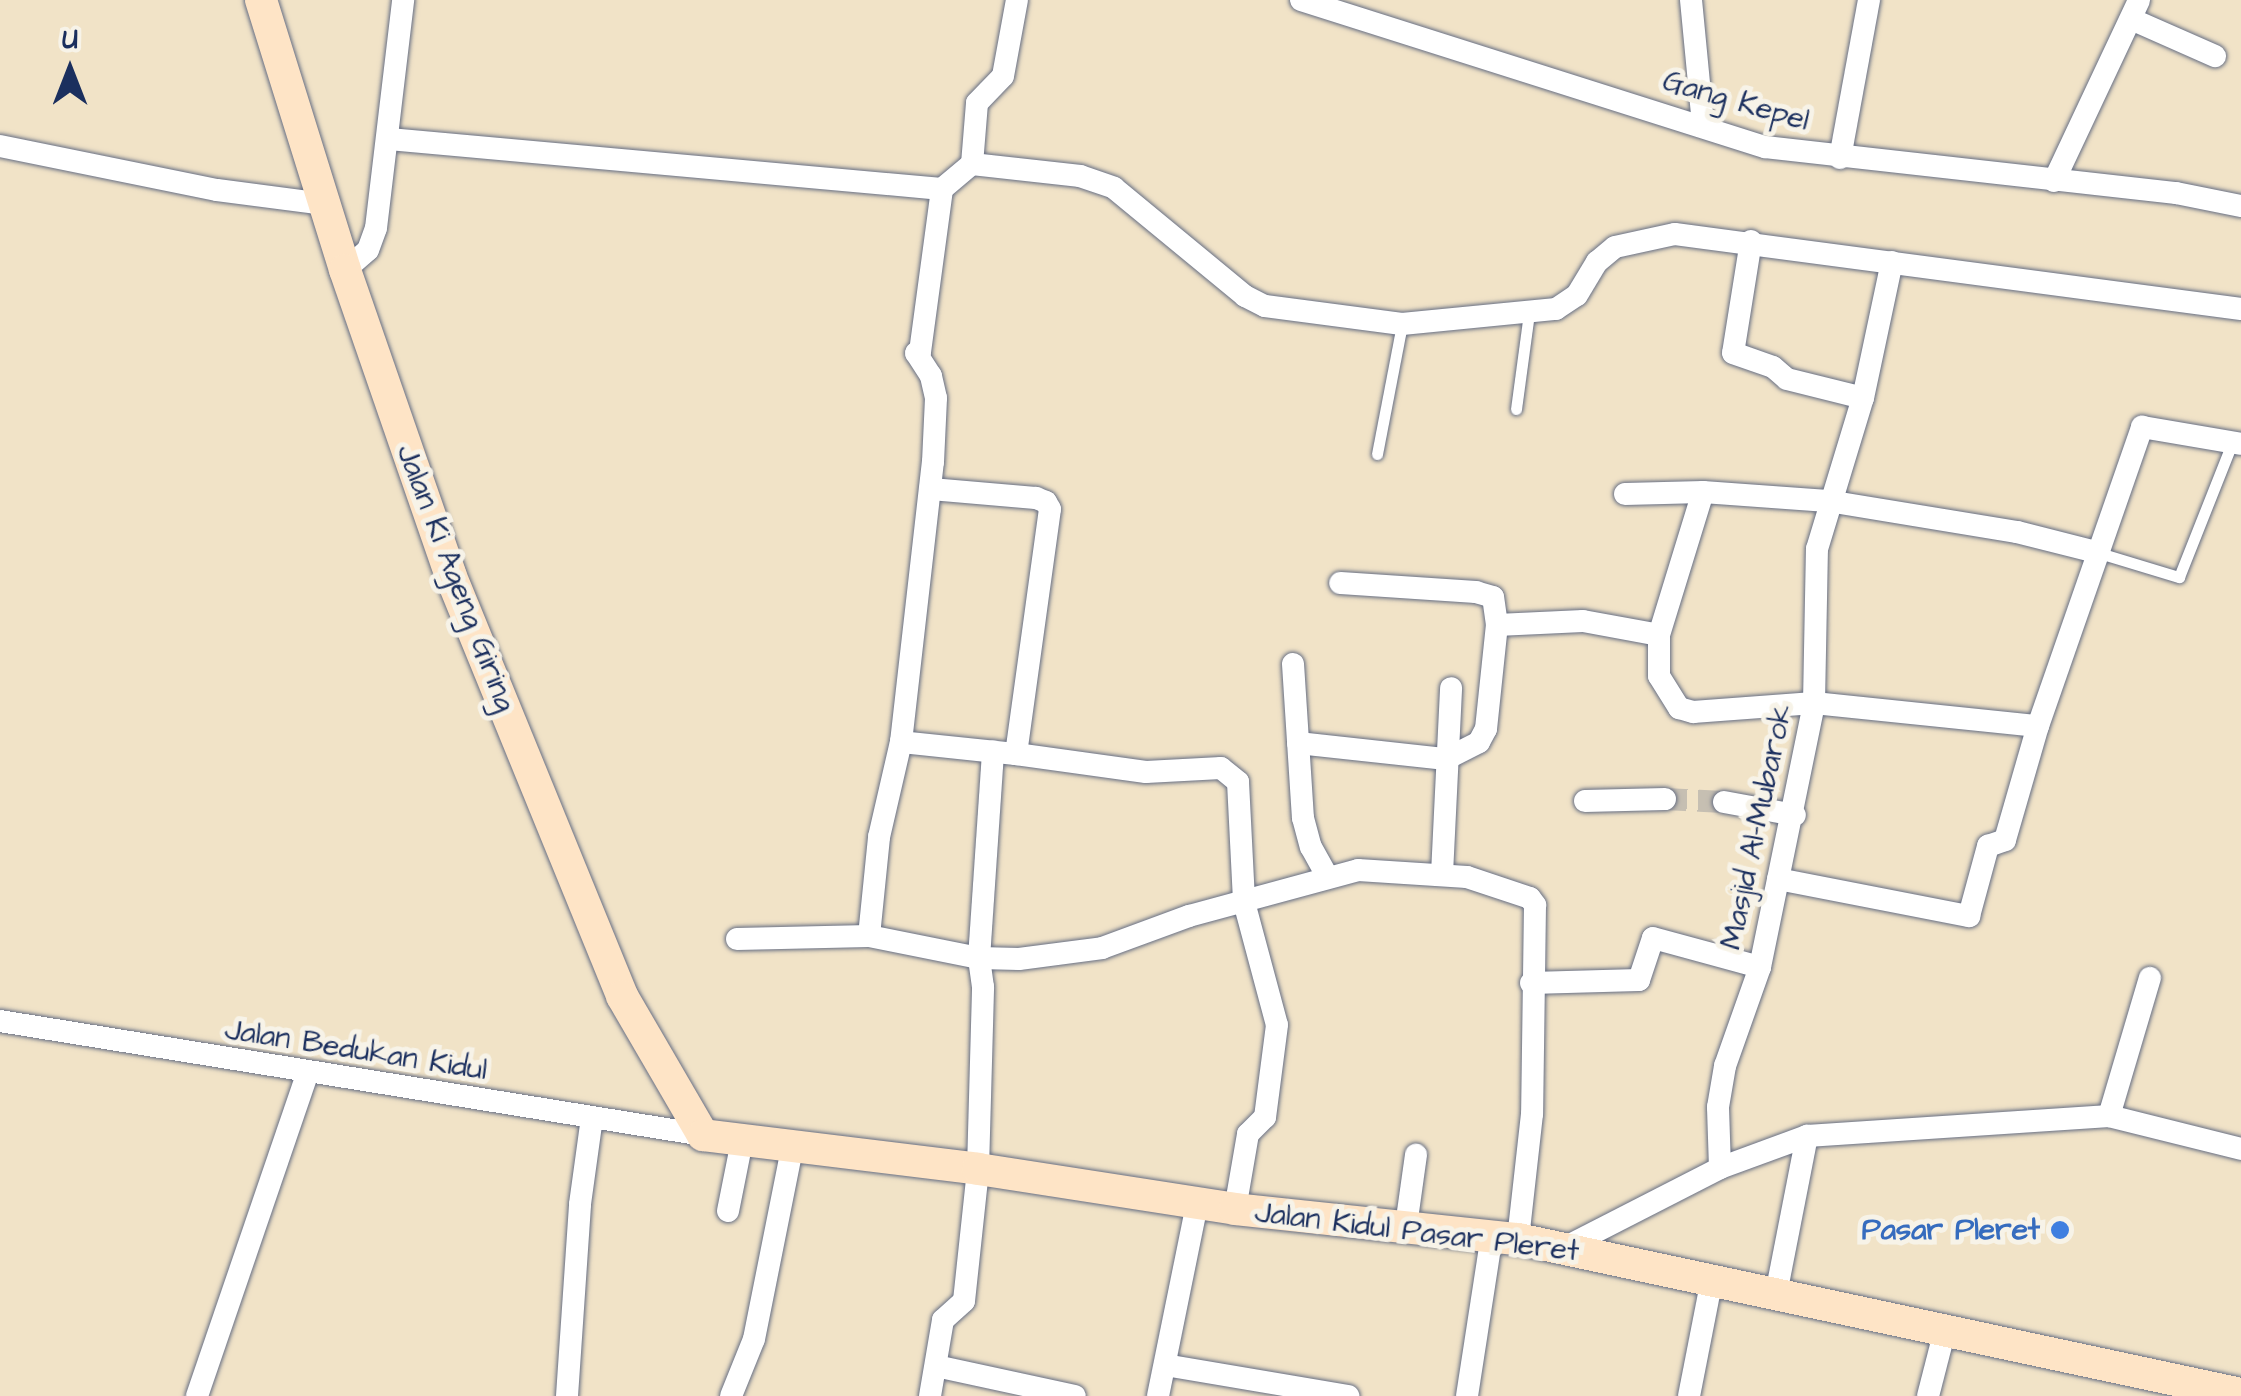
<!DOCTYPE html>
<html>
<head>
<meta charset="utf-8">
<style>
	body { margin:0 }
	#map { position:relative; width:2241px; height:1396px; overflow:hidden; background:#f1e3c7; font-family:"Architects Daughter",sans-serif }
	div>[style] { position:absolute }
	.street-tunnel>* { height:22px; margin-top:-11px; transform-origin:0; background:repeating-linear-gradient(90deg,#c6bfb2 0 22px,transparent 0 33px) }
	.roads { filter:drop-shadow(0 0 2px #666e83) drop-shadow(0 0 2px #666e83) }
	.lane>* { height:11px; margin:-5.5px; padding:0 5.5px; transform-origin:5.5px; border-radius:5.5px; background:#fff }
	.street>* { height:22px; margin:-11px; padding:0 11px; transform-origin:11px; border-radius:11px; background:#fff }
	.secondary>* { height:32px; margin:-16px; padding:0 16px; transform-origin:16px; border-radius:16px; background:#fee4c6 }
	.dots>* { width:28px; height:28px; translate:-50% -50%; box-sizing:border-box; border:5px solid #f7f3e8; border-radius:50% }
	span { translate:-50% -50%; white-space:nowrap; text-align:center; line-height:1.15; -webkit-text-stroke:10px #f7f3e8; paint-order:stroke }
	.street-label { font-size:30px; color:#1b2f5e }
	.shop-label { font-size:30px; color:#366cbe; font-weight:700 }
	.right { translate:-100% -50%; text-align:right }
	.north { position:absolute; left:20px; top:20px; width:100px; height:100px; -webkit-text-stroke:8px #f7f3e8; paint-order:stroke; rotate:0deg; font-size:28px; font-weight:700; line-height:40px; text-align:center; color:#1b2f5e }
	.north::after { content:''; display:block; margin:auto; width:35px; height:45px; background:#1b2f5e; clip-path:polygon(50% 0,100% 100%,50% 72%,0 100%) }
</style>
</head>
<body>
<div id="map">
	<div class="street-tunnel">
		<i style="left:1665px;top:799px;width:59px;rotate:2.9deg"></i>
	</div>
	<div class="roads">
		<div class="lane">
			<i style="left:1516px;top:409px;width:97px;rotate:-82.3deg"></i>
			<i style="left:1377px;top:454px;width:132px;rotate:-79.1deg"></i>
			<i style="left:2096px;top:552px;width:87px;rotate:16.8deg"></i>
			<i style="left:2179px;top:577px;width:144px;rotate:-68.4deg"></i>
		</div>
		<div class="street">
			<i style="left:1301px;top:0;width:487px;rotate:17.6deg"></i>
			<i style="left:1765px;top:147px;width:414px;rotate:6.4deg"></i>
			<i style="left:2176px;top:193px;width:66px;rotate:11.3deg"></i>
			<i style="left:1691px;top:0;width:125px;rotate:84.5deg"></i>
			<i style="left:2131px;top:19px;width:92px;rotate:23.8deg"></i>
			<i style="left:389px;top:139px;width:555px;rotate:5.17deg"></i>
			<i style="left:0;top:146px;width:221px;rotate:11.5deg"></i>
			<i style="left:217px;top:190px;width:109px;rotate:7.4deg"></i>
			<i style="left:1840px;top:158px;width:161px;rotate:-79.6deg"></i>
			<i style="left:972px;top:164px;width:109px;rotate:6.3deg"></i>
			<i style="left:1080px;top:176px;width:36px;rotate:19deg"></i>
			<i style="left:1114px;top:188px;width:170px;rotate:39.5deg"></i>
			<i style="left:1245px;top:296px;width:22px;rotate:27deg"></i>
			<i style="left:1265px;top:306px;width:138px;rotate:7.5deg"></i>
			<i style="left:1402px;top:324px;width:155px;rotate:-5.6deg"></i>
			<i style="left:1556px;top:309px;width:25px;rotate:-34deg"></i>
			<i style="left:1577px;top:295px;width:39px;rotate:-59deg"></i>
			<i style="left:1597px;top:262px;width:23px;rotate:-40deg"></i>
			<i style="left:1615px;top:247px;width:61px;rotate:-12.2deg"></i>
			<i style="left:1675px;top:234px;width:571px;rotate:7.55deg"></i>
			<i style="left:2054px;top:181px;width:200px;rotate:-64.8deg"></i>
			<i style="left:1751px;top:241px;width:113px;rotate:99.1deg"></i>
			<i style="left:1733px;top:353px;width:42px;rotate:19.3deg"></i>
			<i style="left:1773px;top:367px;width:18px;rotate:41deg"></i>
			<i style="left:1787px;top:379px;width:78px;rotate:14deg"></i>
			<i style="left:345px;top:270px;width:30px;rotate:-41deg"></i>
			<i style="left:368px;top:250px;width:23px;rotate:-70deg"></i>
			<i style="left:376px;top:228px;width:230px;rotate:-83.2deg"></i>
			<i style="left:1703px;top:492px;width:150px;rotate:107.1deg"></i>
			<i style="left:1659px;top:635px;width:41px;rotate:90deg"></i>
			<i style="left:1659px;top:676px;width:38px;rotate:58deg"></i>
			<i style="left:1679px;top:708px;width:15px;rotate:16deg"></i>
			<i style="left:1693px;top:712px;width:121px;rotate:-4.3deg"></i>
			<i style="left:1814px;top:703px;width:225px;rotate:5.9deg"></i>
			<i style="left:2038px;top:726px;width:317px;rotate:-70.8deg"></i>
			<i style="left:2142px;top:427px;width:100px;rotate:9.7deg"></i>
			<i style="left:1625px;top:494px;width:78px;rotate:-1.5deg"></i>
			<i style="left:1703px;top:492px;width:125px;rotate:4.1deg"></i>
			<i style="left:1828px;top:501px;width:192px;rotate:9.3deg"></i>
			<i style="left:2017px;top:532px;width:81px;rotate:14.2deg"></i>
			<i style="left:1497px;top:625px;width:86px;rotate:-2.7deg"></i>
			<i style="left:1583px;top:621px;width:77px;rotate:10.4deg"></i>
			<i style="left:1293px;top:664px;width:154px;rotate:86.3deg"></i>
			<i style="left:1303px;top:818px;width:30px;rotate:75deg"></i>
			<i style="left:1311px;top:847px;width:33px;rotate:61deg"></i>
			<i style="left:901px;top:742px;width:116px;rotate:6deg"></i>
			<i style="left:1016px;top:754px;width:247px;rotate:-82.1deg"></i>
			<i style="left:1050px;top:509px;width:8px;rotate:-120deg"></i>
			<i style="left:1046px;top:502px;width:11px;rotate:-158deg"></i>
			<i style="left:1036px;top:498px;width:106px;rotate:-175.1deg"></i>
			<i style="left:1298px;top:743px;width:149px;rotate:6.2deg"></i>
			<i style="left:1446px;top:759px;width:37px;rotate:-27deg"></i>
			<i style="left:1479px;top:742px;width:15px;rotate:-62deg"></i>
			<i style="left:1486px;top:729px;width:105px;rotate:-84deg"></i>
			<i style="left:1497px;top:625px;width:28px;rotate:-98deg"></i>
			<i style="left:1493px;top:597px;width:18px;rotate:-164deg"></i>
			<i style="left:1476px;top:592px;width:136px;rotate:-176.2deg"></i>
			<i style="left:1016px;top:754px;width:131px;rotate:7.9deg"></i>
			<i style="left:1146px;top:772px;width:75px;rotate:-3.1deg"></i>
			<i style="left:1221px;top:768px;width:22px;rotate:39deg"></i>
			<i style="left:1238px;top:782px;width:120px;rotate:87.1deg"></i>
			<i style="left:1244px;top:902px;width:127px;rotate:75deg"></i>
			<i style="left:1277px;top:1025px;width:93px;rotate:97.4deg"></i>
			<i style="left:1265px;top:1117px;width:24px;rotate:135deg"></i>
			<i style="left:1248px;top:1134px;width:76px;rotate:99.8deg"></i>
			<i style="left:1585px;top:801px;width:80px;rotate:-1.4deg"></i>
			<i style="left:1724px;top:802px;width:72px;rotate:10.4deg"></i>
			<i style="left:1442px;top:874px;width:186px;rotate:-87.2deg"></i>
			<i style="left:1778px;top:879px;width:195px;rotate:11deg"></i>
			<i style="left:1969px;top:916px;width:73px;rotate:-74.8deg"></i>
			<i style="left:1988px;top:846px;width:18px;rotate:-19deg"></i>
			<i style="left:2005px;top:840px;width:119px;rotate:-73.9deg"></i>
			<i style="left:869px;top:936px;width:112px;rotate:11.3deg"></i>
			<i style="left:979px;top:958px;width:40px;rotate:1.4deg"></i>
			<i style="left:1019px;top:959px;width:84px;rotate:-7.5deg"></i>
			<i style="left:1102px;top:948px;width:93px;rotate:-20.2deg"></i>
			<i style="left:1189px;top:916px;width:175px;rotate:-15.2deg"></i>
			<i style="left:1358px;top:870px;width:109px;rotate:3.7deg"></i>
			<i style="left:1467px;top:877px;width:66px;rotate:18.4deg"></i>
			<i style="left:1530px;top:898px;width:9px;rotate:54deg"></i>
			<i style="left:1535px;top:905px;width:209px;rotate:90.8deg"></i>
			<i style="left:1532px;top:1114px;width:126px;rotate:96.4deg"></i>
			<i style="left:737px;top:939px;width:132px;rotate:-1.3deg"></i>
			<i style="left:869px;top:936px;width:100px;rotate:-84.2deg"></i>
			<i style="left:879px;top:837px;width:98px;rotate:-77deg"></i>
			<i style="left:901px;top:742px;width:282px;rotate:-83.5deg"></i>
			<i style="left:933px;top:462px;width:64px;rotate:-87.3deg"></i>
			<i style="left:936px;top:398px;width:23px;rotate:-103deg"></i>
			<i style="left:931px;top:376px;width:27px;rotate:-123deg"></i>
			<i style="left:916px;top:353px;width:4px;rotate:-14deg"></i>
			<i style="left:920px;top:352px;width:164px;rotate:-82.3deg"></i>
			<i style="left:942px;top:189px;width:39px;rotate:-40deg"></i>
			<i style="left:972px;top:164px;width:61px;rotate:-85.3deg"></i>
			<i style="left:977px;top:103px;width:37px;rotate:-46deg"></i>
			<i style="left:1003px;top:76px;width:77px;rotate:-79.6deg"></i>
			<i style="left:1531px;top:983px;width:108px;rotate:-1.6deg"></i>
			<i style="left:1639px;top:980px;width:44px;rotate:-71.6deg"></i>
			<i style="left:1653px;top:938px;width:111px;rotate:15.2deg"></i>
			<i style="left:0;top:1021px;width:712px;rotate:9.21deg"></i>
			<i style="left:2109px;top:1116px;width:144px;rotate:-73.5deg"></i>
			<i style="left:1720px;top:1168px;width:61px;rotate:-91.9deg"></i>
			<i style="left:1718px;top:1107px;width:42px;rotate:-80.3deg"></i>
			<i style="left:1725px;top:1066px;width:105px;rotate:-70.5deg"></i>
			<i style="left:1760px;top:967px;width:269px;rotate:-78.4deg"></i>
			<i style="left:1814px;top:703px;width:154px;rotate:-88.9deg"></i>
			<i style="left:1817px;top:549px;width:158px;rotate:-73.1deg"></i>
			<i style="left:1863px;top:398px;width:139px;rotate:-78deg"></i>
			<i style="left:728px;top:1211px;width:71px;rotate:-78.7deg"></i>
			<i style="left:1406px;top:1226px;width:72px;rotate:-82deg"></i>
			<i style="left:1564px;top:1248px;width:175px;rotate:-27.1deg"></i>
			<i style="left:1720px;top:1168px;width:93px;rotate:-20.2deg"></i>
			<i style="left:1807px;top:1136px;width:303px;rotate:-3.8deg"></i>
			<i style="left:2109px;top:1116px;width:136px;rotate:14deg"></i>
			<i style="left:1776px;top:1294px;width:161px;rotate:-78.9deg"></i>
			<i style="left:1165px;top:1365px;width:186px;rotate:9.6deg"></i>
			<i style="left:936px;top:1366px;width:142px;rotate:12.2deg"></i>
			<i style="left:197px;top:1396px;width:340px;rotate:-71.1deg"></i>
			<i style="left:567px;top:1396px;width:192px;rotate:-86.1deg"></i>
			<i style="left:580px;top:1204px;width:87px;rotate:-82.1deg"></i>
			<i style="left:731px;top:1396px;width:61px;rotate:-68deg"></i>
			<i style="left:754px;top:1339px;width:195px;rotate:-78.7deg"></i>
			<i style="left:930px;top:1396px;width:77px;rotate:-80.3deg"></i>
			<i style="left:943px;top:1320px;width:28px;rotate:-42deg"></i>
			<i style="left:964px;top:1301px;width:133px;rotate:-83.9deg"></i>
			<i style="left:978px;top:1169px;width:182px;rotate:-88.4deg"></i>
			<i style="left:983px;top:987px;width:29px;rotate:-98deg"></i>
			<i style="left:979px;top:958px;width:207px;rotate:-86.1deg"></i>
			<i style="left:1158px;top:1396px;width:196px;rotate:-78.5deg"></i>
			<i style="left:1467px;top:1396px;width:163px;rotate:-81.2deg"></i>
			<i style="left:1689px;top:1396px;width:119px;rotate:-78.9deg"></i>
			<i style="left:1928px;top:1396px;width:68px;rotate:-75.6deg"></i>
		</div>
		<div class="secondary">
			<i style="left:261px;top:0;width:283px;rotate:72.7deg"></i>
			<i style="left:345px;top:270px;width:322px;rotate:70.9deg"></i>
			<i style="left:450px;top:574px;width:456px;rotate:67.8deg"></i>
			<i style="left:622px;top:996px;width:161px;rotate:59.8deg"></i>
			<i style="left:703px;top:1135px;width:277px;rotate:7deg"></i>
			<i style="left:978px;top:1169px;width:260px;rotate:8.8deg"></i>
			<i style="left:1235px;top:1209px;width:285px;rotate:6.1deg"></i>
			<i style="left:1518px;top:1239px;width:739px;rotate:12.1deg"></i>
		</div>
	</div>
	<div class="dots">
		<i style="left:2060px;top:1230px;background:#3f7fe0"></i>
	</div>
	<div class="street-label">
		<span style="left:1736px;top:101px;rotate:16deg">Gang Kepel</span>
		<span style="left:456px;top:578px;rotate:69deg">Jalan Ki Ageng Giring</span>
		<span style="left:1757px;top:827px;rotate:-78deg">Masjid Al-Mubarok</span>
		<span style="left:356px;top:1050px;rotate:9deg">Jalan Bedukan Kidul</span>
		<span style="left:1417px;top:1232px;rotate:7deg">Jalan Kidul Pasar Pleret</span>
	</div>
	<div class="shop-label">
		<span class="right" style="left:2040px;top:1230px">Pasar Pleret</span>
	</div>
	<div class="north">U</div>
</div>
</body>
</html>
